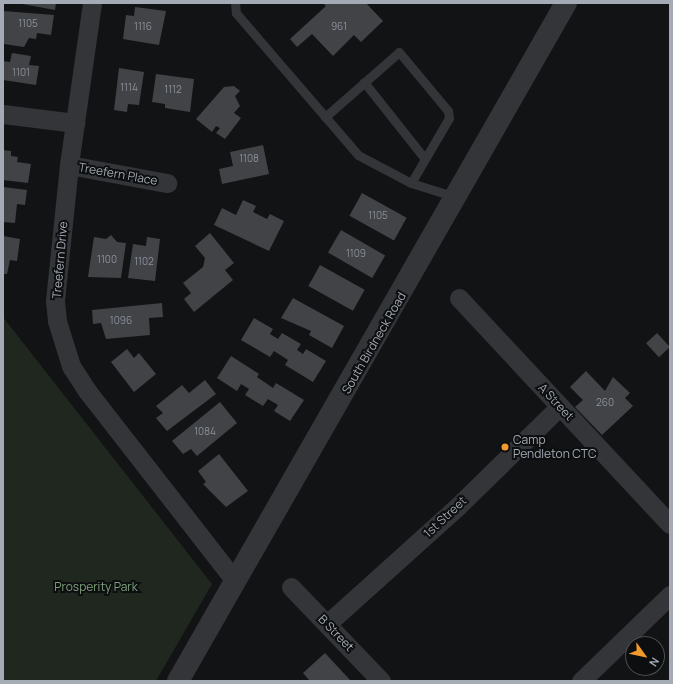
<!DOCTYPE html>
<html>
<head>
<meta charset="utf-8">
<style>
	body { margin:0 }
	#map { position:relative; width:673px; height:684px; overflow:hidden; background:#121314; font-family:Manrope,sans-serif }
	div>[style] { position:absolute }
	.green>* { inset:0; background:#1f271f }
	.building>* { inset:0; background:#414347; transform-origin:0 0 }
	.service>* { height:9px; margin:-4.5px; padding:0 4.5px; transform-origin:4.5px; border-radius:4.5px; background:#333539 }
	.minor>* { height:19px; margin:-9.5px; padding:0 9.5px; transform-origin:9.5px; border-radius:9.5px; background:#333539 }
	.tertiary>* { height:22px; margin:-11px; padding:0 11px; transform-origin:11px; border-radius:11px; background:#333539 }
	.dots>* { width:11px; height:11px; translate:-50% -50%; box-sizing:border-box; border:2px solid #0d0e0f; border-radius:50% }
	span { translate:-50% -50%; white-space:nowrap; text-align:center; line-height:1.15; -webkit-text-stroke:4px #0d0e0f; paint-order:stroke }
	.number-label { font-size:10px; color:#8b919a }
	.number-label span { -webkit-text-stroke-width:0 }
	.street-label { font-size:12px; color:#a4abb5 }
	.poi-label { font-size:12px; color:#a4abb5 }
	.left { translate:0 -50%; text-align:left }
	.park-label { font-size:12px; color:#7da07b }
	.frame { position:absolute; inset:0; border:4px solid #a4abb5; pointer-events:none }
	.north { position:absolute; left:625px; top:636px; width:40px; height:40px; box-sizing:border-box; background:#0d0e0f; border:1px solid #494d51; border-radius:50%; rotate:123deg; font-size:11px; font-weight:700; line-height:16px; text-align:center; color:#a4abb5 }
	.north::after { content:''; display:block; margin:auto; width:14px; height:18px; background:#f2992d; clip-path:polygon(50% 0,100% 100%,50% 72%,0 100%) }
</style>
</head>
<body>
<div id="map">
	<div class="green">
		<i style="clip-path:polygon(3px 317px,212px 584px,156px 681px,3px 681px)"></i>
	</div>
	<div class="building">
		<i style="clip-path:polygon(17px 3px,56px 3px,55px 10px)"></i>
		<i style="clip-path:polygon(323px 3px,366px 3px,383px 21px,361px 42px,354px 35px,333px 56px,312px 34px,297px 47px,290px 39px,326px 6px)"></i>
		<i style="clip-path:polygon(135px 7px,166px 11px,159px 45px,123px 39px,126px 15px,134px 16px)"></i>
		<i style="clip-path:polygon(3px 11px,54px 15px,51px 35px,37px 33px,36px 39px,29px 38px,24px 47px,4px 44px)"></i>
		<i style="clip-path:polygon(12px 53px,31px 56px,29px 65px,39px 66px,36px 85px,3px 80px,3px 61px,10px 62px)"></i>
		<i style="clip-path:polygon(119px 68px,144px 72px,139px 105px,128px 104px,127px 112px,114px 110px)"></i>
		<i style="clip-path:polygon(156px 74px,194px 79px,190px 112px,165px 108px,165px 104px,152px 102px)"></i>
		<i style="clip-path:polygon(234px 86px,240px 91px,235px 96px,240px 106px,234px 113px,241px 118px,225px 139px,216px 133px,220px 128px,216px 126px,212px 132px,196px 119px,224px 87px)"></i>
		<i style="clip-path:polygon(263px 145px,269px 174px,222px 184px,219px 169px,233px 166px,230px 152px)"></i>
		<i style="clip-path:polygon(3px 150px,11px 151px,11px 156px,18px 157px,17px 162px,31px 164px,28px 183px,3px 180px)"></i>
		<i style="clip-path:polygon(3px 187px,27px 190px,25px 205px,17px 204px,15px 223px,3px 222px)"></i>
		<i style="left:362px;top:193px;width:51px;height:26px;rotate:29deg"></i>
		<i style="clip-path:polygon(243px 200px,256px 206px,253px 212px,267px 219px,270px 214px,284px 221px,269px 251px,214px 225px,222px 208px,236px 215px)"></i>
		<i style="left:341px;top:230px;width:51px;height:26px;rotate:30deg"></i>
		<i style="clip-path:polygon(210px 233px,234px 263px,225px 270px,233px 280px,194px 312px,184px 299px,191px 293px,183px 283px,203px 267px,205px 258px,195px 246px)"></i>
		<i style="clip-path:polygon(111px 235px,117px 242px,126px 243px,121px 278px,88px 277px,94px 237px,106px 239px)"></i>
		<i style="clip-path:polygon(3px 236px,20px 239px,17px 261px,10px 260px,7px 274px,3px 274px)"></i>
		<i style="clip-path:polygon(147px 237px,160px 239px,155px 281px,128px 278px,133px 244px,146px 246px)"></i>
		<i style="left:320px;top:265px;width:51px;height:24px;rotate:29deg"></i>
		<i style="clip-path:polygon(293px 298px,344px 326px,332px 348px,309px 335px,311px 331px,281px 318px)"></i>
		<i style="clip-path:polygon(162px 303px,163px 317px,149px 318px,150px 335px,106px 339px,101px 323px,93px 324px,92px 310px)"></i>
		<i style="clip-path:polygon(254px 318px,273px 329px,270px 334px,278px 339px,282px 333px,301px 344px,297px 350px,303px 354px,306px 349px,326px 361px,313px 382px,285px 365px,288px 360px,274px 351px,270px 357px,241px 340px)"></i>
		<i style="left:657px;top:333px;width:19px;height:15px;rotate:47deg"></i>
		<i style="clip-path:polygon(127px 349px,134px 358px,139px 353px,156px 374px,134px 392px,111px 362px)"></i>
		<i style="clip-path:polygon(231px 356px,259px 374px,257px 377px,273px 388px,276px 383px,304px 400px,290px 421px,274px 411px,278px 405px,268px 399px,263px 406px,245px 395px,249px 389px,241px 384px,237px 391px,217px 378px)"></i>
		<i style="clip-path:polygon(586px 371px,605px 391px,613px 377px,630px 393px,625px 398px,633px 406px,602px 435px,575px 407px,583px 400px,570px 387px)"></i>
		<i style="clip-path:polygon(205px 380px,216px 394px,167px 431px,156px 418px,163px 413px,156px 406px,182px 385px,189px 393px)"></i>
		<i style="clip-path:polygon(220px 402px,237px 423px,197px 456px,191px 449px,183px 454px,172px 441px)"></i>
		<i style="clip-path:polygon(219px 454px,248px 491px,226px 507px,203px 484px,206px 482px,198px 471px)"></i>
		<i style="clip-path:polygon(325px 653px,351px 681px,310px 681px,303px 673px)"></i>
	</div>
	<div class="service">
		<i style="left:235px;top:3px;width:10px;rotate:84deg"></i>
		<i style="left:236px;top:13px;width:187px;rotate:49.3deg"></i>
		<i style="left:358px;top:155px;width:60px;rotate:27.8deg"></i>
		<i style="left:411px;top:183px;width:47px;rotate:17.3deg"></i>
		<i style="left:364px;top:82px;width:98px;rotate:51.6deg"></i>
		<i style="left:325px;top:117px;width:98px;rotate:-41.3deg"></i>
		<i style="left:399px;top:52px;width:77px;rotate:50.3deg"></i>
		<i style="left:448px;top:111px;width:7px;rotate:82deg"></i>
		<i style="left:449px;top:118px;width:75px;rotate:120.3deg"></i>
	</div>
	<div class="minor">
		<i style="left:92px;top:3px;width:164px;rotate:98.1deg"></i>
		<i style="left:69px;top:165px;width:137px;rotate:95.9deg"></i>
		<i style="left:55px;top:301px;width:20px;rotate:84deg"></i>
		<i style="left:57px;top:321px;width:47px;rotate:72.7deg"></i>
		<i style="left:71px;top:366px;width:31px;rotate:57deg"></i>
		<i style="left:88px;top:392px;width:239px;rotate:52.1deg"></i>
		<i style="left:3px;top:114px;width:73px;rotate:7.1deg"></i>
		<i style="left:69px;top:165px;width:100px;rotate:10.4deg"></i>
		<i style="left:459px;top:298px;width:309px;rotate:47deg"></i>
		<i style="left:291px;top:587px;width:130px;rotate:46.2deg"></i>
		<i style="left:327px;top:624px;width:175px;rotate:-42deg"></i>
		<i style="left:457px;top:507px;width:144px;rotate:-44.4deg"></i>
		<i style="left:581px;top:681px;width:124px;rotate:-44deg"></i>
	</div>
	<div class="tertiary">
		<i style="left:178px;top:681px;width:781px;rotate:-60.22deg"></i>
	</div>
	<div class="dots">
		<i style="left:505px;top:447px;background:#f2992d"></i>
	</div>
	<div class="number-label">
		<span style="left:28px;top:24px">1105</span>
		<span style="left:143px;top:27px">1116</span>
		<span style="left:339px;top:27px">961</span>
		<span style="left:21px;top:73px">1101</span>
		<span style="left:129px;top:88px">1114</span>
		<span style="left:173px;top:90px">1112</span>
		<span style="left:249px;top:159px">1108</span>
		<span style="left:378px;top:216px">1105</span>
		<span style="left:356px;top:254px">1109</span>
		<span style="left:107px;top:260px">1100</span>
		<span style="left:144px;top:262px">1102</span>
		<span style="left:121px;top:321px">1096</span>
		<span style="left:605px;top:403px">260</span>
		<span style="left:205px;top:432px">1084</span>
	</div>
	<div class="street-label">
		<span style="left:118px;top:174px;rotate:10deg">Treefern Place</span>
		<span style="left:60px;top:260px;rotate:-85deg">Treefern Drive</span>
		<span style="left:374px;top:343px;rotate:-60deg">South Birdneck Road</span>
		<span style="left:556px;top:402px;rotate:47deg">A Street</span>
		<span style="left:445px;top:517px;rotate:-43deg">1st Street</span>
		<span style="left:336px;top:633px;rotate:46deg">B Street</span>
	</div>
	<div class="poi-label">
		<span class="left" style="left:513px;top:447px">Camp<br>Pendleton CTC</span>
	</div>
	<div class="park-label">
		<span style="left:96px;top:587px">Prosperity Park</span>
	</div>
	<div class="frame"></div>
	<div class="north">N</div>
</div>
</body>
</html>
